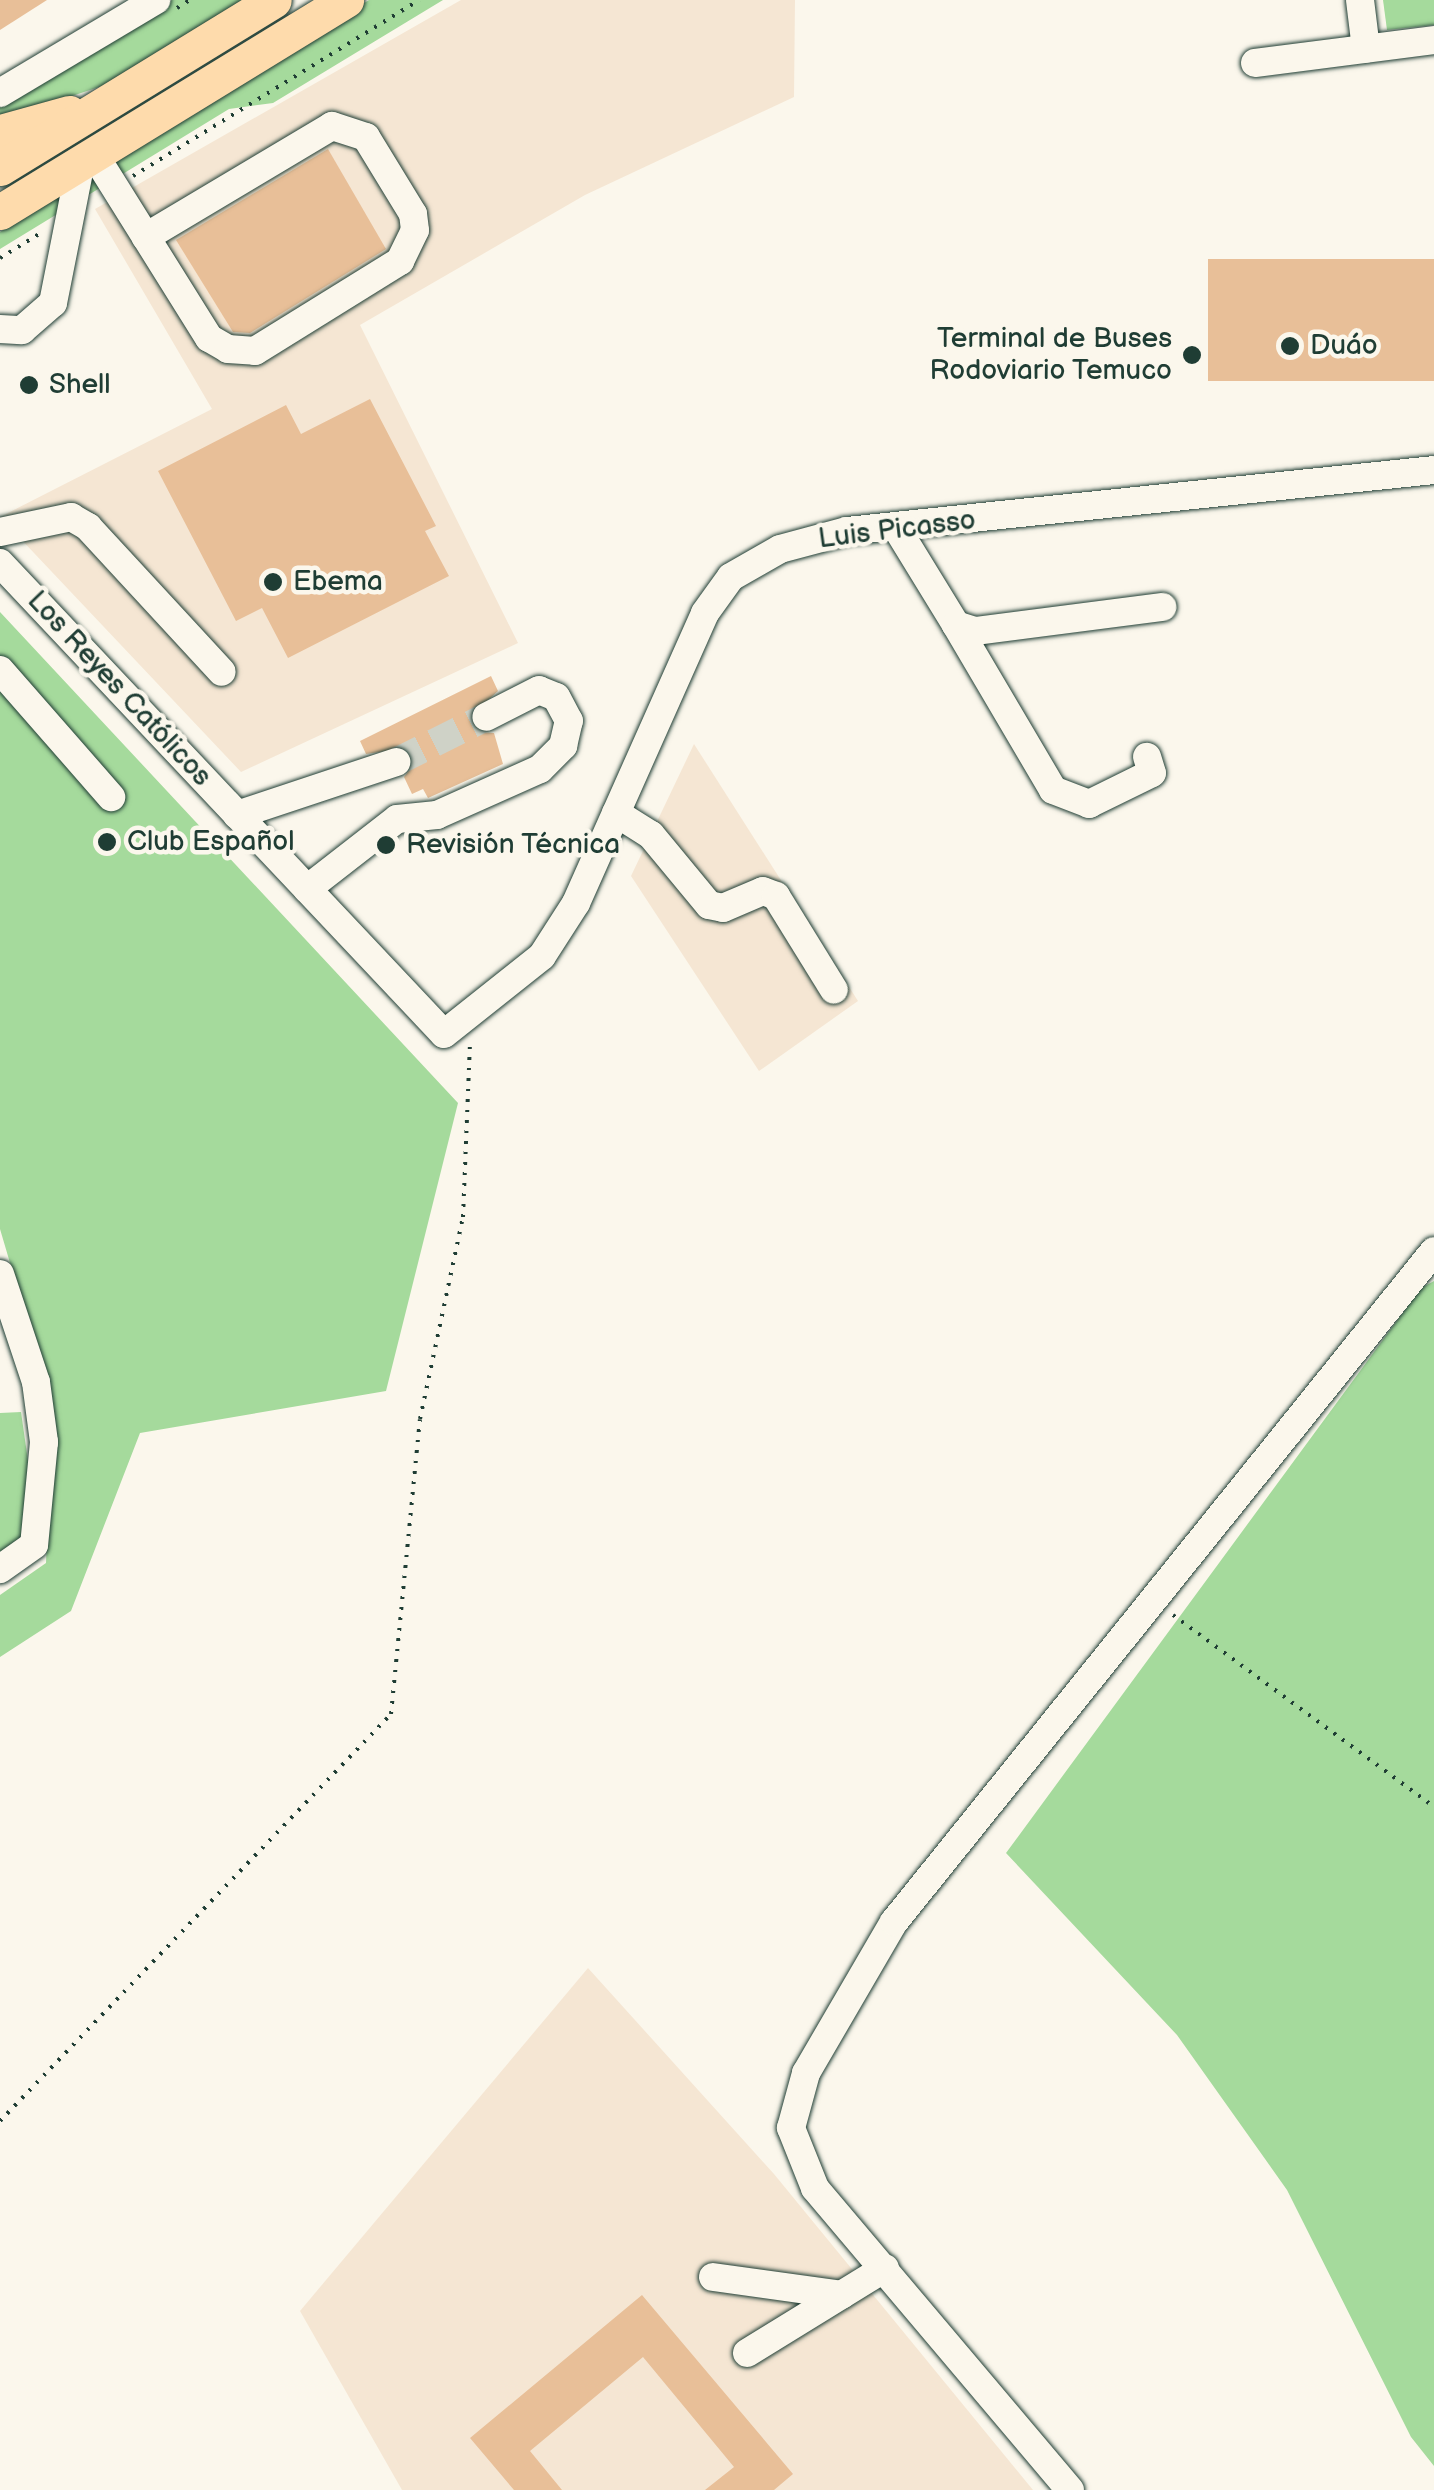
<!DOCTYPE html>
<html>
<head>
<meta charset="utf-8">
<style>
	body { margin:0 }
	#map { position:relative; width:1434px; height:2490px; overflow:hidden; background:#fbf7ec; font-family:"Balsamiq Sans",sans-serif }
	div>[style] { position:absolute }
	.built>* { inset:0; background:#f5e6d3 }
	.green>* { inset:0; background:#a5da9c }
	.building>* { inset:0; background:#e8bf98; transform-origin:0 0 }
	.minor-tunnel>* { height:28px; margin-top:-14px; transform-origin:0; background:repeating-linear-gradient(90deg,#cfd2c7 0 28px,transparent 0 42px) }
	.path>* { height:4px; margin-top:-2px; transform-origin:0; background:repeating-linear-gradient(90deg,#1f3d34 0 2.5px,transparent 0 10.5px) }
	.roads { filter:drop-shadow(0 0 2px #1f3d34) drop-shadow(0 0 2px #1f3d34) }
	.minor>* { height:28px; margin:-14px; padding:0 14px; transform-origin:14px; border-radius:14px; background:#fbf7ec }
	.major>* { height:35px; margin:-17.5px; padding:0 17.5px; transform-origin:17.5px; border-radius:17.5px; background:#fedbac }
	.dots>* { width:28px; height:28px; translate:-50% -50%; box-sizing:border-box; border:5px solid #fbf7ec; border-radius:50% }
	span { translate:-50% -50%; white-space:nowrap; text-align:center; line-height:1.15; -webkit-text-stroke:9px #fbf7ec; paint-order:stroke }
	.poi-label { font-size:28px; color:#1f3d34 }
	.right { translate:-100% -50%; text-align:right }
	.left { translate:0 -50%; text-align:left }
	.street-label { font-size:28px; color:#1f3d34 }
</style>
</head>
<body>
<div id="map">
	<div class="built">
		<i style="clip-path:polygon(461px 0,795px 0,794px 97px,585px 195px,360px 325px,518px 643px,241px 772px,0 517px,212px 409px,95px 209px)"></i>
		<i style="clip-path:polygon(694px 744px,858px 1001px,759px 1071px,631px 876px)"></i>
		<i style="clip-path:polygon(588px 1968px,774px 2174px,1033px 2490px,402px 2490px,300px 2311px)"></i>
	</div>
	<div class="green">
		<i style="clip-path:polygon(172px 0,246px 0,120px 80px,72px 96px,0 140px,0 102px)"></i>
		<i style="clip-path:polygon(369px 0,443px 0,273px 103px,229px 109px,0 249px,0 232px)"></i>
		<i style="clip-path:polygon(1383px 0,1434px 0,1434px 25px,1387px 30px)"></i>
		<i style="clip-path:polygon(0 612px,458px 1103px,386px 1391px,140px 1433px,71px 1611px,0 1657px,0 1595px,46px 1563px,50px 1467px,31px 1334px,0 1229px)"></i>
		<i style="clip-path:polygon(1434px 1281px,1434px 2466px,1411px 2437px,1287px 2190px,1177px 2035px,1006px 1853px,1421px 1288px)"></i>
		<i style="clip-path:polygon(21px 1412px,32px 1489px,19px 1550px,0 1561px,0 1413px)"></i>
	</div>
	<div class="building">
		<i style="clip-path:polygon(0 0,47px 0,0 30px)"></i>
		<i style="clip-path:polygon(328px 149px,386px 249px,250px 333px,233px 332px,176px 240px)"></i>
		<i style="left:1434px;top:259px;width:122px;height:226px;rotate:90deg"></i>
		<i style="clip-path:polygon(370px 399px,436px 526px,425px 531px,449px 576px,288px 658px,262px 608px,236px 621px,158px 471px,286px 405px,301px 434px)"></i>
		<i style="clip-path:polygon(491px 676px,498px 691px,469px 717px,477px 732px,494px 733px,503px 764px,428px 798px,423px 789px,412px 794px,404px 777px,413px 765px,407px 748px,366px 754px,360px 741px)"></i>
		<i style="clip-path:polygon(642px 2295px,793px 2474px,774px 2490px,705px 2490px,734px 2467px,643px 2357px,530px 2451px,562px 2490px,514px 2490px,470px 2438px)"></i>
	</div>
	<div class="minor-tunnel">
		<i style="left:396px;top:762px;width:101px;rotate:-26.6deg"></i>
	</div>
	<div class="path">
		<i style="left:177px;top:8px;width:15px;rotate:-32deg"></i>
		<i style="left:133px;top:176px;width:336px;rotate:-31.6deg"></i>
		<i style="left:0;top:258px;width:52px;rotate:-31.5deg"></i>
		<i style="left:1173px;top:1615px;width:324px;rotate:36.3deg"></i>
		<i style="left:0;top:2121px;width:564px;rotate:-46.15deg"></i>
		<i style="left:391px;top:1714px;width:296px;rotate:-84.4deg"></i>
		<i style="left:420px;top:1419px;width:207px;rotate:-78deg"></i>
		<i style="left:463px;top:1217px;width:172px;rotate:-87.7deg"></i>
	</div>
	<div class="roads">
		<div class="minor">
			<i style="left:1360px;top:0;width:49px;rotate:83deg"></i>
			<i style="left:1255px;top:63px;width:180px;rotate:-7.3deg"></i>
			<i style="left:0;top:93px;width:182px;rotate:-30.8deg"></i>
			<i style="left:94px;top:154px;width:217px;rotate:58deg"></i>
			<i style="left:209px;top:338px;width:22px;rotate:30deg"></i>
			<i style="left:228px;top:349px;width:27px;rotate:4deg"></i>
			<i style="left:255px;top:351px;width:171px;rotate:-31.8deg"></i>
			<i style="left:400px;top:261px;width:34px;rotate:-64deg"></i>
			<i style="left:415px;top:230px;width:16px;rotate:-97deg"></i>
			<i style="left:413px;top:214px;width:90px;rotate:-121.4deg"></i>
			<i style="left:366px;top:137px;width:36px;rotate:-162deg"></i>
			<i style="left:332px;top:126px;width:217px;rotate:149.2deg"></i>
			<i style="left:0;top:329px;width:22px;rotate:3deg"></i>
			<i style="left:22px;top:330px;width:41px;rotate:-41.1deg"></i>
			<i style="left:53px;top:303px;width:144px;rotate:-78.8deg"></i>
			<i style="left:896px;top:527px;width:115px;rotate:58.5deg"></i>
			<i style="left:956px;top:625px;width:20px;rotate:18deg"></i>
			<i style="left:975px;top:631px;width:189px;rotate:-7.3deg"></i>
			<i style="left:0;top:532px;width:73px;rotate:-11.9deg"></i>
			<i style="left:71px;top:517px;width:20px;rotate:30deg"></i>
			<i style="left:88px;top:527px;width:197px;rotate:47.3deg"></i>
			<i style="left:0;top:563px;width:647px;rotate:46.69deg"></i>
			<i style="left:444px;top:1034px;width:125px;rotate:-38.5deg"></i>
			<i style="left:542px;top:956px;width:63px;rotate:-57.3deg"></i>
			<i style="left:576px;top:903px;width:317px;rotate:-66deg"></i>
			<i style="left:705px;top:613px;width:44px;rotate:-54.2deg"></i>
			<i style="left:731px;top:577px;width:56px;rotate:-29.7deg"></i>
			<i style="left:780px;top:549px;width:69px;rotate:-15deg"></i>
			<i style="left:847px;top:531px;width:590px;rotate:-5.93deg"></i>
			<i style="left:956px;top:625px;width:191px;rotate:59.5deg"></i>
			<i style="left:1053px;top:790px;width:39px;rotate:21deg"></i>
			<i style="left:1089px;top:804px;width:70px;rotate:-26.2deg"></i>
			<i style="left:1152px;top:773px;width:17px;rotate:-107deg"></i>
			<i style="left:0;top:670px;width:169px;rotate:48.8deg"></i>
			<i style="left:616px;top:813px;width:41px;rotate:32.2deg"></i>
			<i style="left:651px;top:835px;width:91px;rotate:50.4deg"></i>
			<i style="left:709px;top:905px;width:14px;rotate:12deg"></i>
			<i style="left:723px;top:908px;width:43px;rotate:-23deg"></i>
			<i style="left:763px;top:891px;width:14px;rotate:21deg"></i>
			<i style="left:776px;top:896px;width:110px;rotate:58.3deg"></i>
			<i style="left:237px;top:815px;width:168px;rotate:-18.4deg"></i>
			<i style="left:307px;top:889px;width:114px;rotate:-37.9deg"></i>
			<i style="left:397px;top:819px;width:40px;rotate:-5.7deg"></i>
			<i style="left:437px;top:815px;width:113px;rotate:-24.1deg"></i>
			<i style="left:540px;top:769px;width:33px;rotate:-45deg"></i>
			<i style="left:563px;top:746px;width:26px;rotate:-77deg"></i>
			<i style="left:569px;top:721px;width:27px;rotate:-118deg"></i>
			<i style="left:556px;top:697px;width:18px;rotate:-158deg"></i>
			<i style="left:539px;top:690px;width:59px;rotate:153deg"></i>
			<i style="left:0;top:1274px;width:114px;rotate:71.6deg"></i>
			<i style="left:36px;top:1382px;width:61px;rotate:82.4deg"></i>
			<i style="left:44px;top:1442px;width:103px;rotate:95.5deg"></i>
			<i style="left:34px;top:1545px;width:42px;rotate:144.8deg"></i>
			<i style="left:713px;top:2277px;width:130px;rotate:7.9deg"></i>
			<i style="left:747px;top:2353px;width:162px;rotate:-31.6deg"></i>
			<i style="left:1070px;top:2490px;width:395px;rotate:-130.2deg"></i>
			<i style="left:815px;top:2188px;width:65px;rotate:-111.8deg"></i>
			<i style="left:791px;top:2128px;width:57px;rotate:-74.7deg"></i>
			<i style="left:806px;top:2073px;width:175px;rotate:-59.8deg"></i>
			<i style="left:894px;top:1922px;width:861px;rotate:-51.17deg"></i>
		</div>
		<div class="major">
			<i style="left:0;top:132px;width:72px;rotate:-15.4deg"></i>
			<i style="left:0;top:168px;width:321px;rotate:-31.5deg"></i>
			<i style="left:0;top:212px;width:406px;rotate:-31.5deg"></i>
		</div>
	</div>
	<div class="dots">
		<i style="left:1290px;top:346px;background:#1f3d34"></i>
		<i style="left:1192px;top:355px;background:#1f3d34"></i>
		<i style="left:29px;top:385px;background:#1f3d34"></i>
		<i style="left:273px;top:582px;background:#1f3d34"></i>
		<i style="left:107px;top:842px;background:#1f3d34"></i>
		<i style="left:386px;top:845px;background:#1f3d34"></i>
	</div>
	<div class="poi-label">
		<span class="right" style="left:1172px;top:355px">Terminal de Buses<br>Rodoviario Temuco</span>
		<span class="left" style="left:1310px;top:346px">Duáo</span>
		<span class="left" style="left:49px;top:385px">Shell</span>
		<span class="left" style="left:293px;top:582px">Ebema</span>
		<span class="left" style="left:127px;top:842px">Club Español</span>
		<span class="left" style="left:406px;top:845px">Revisión Técnica</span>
	</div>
	<div class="street-label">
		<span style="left:897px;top:530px;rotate:-7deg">Luis Picasso</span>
		<span style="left:119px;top:689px;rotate:47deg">Los Reyes Católicos</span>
	</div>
</div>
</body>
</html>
